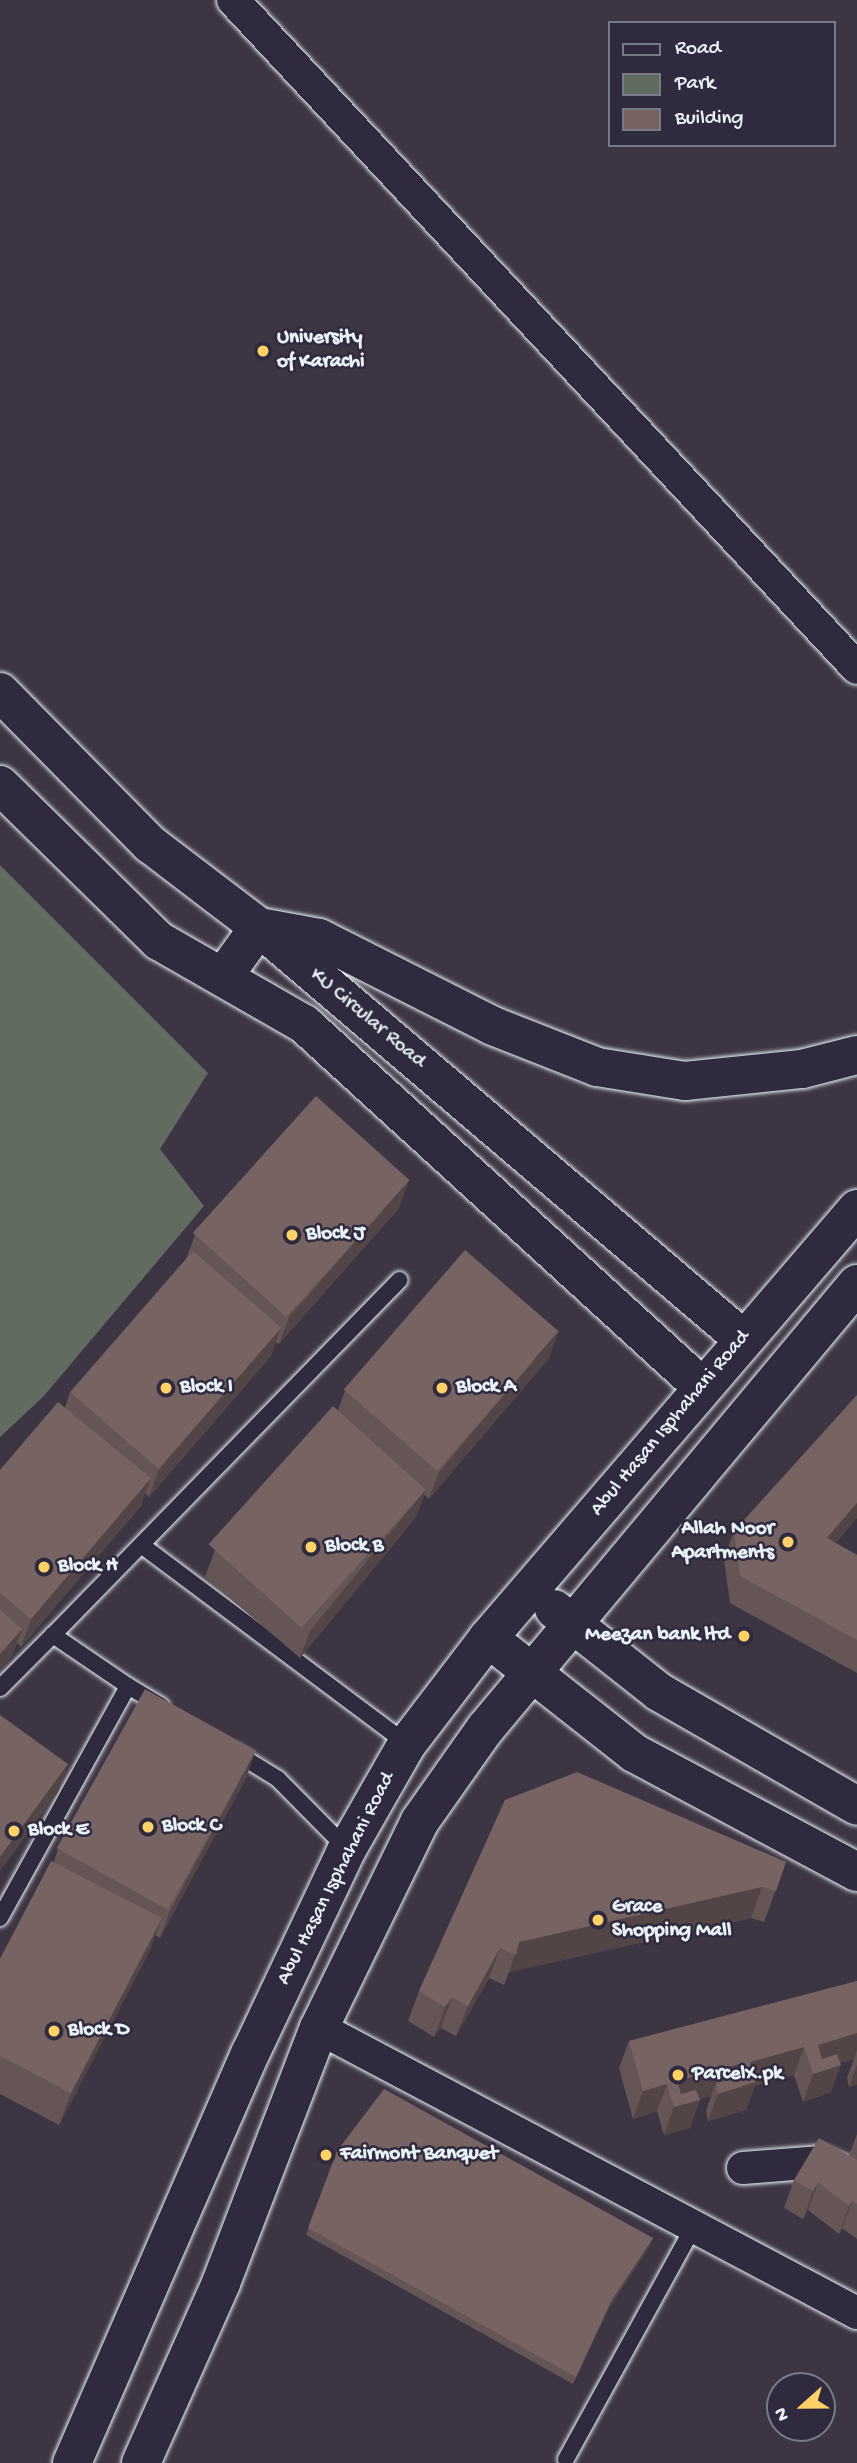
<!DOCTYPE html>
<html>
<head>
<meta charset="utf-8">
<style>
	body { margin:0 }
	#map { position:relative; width:857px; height:2463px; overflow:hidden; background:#3d3544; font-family:"Gochi Hand",sans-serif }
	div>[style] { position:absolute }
	.green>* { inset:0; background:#616b60 }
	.roads { filter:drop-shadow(0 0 2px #e8f1f8) drop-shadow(0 0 2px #e8f1f8) }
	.lane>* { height:16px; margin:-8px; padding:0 8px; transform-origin:8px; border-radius:8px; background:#2f2a3d }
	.street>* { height:32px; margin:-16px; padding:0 16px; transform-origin:16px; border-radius:16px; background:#2f2a3d }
	.secondary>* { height:38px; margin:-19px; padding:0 19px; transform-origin:19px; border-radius:19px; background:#2f2a3d }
	.wall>* { inset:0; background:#655554 }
	.shaded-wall>* { inset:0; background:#534545 }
	.building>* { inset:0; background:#766362; transform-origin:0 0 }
	.dots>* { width:19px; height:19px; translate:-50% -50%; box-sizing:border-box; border:4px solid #2f2a3d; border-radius:50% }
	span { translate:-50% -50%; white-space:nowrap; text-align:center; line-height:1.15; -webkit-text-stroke:5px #2f2a3d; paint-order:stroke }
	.poi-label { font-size:21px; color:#e8f1f8; font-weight:700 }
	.left { translate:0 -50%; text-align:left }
	.right { translate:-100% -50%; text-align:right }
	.street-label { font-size:21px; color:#e8f1f8 }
	.legend { position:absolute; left:608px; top:21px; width:228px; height:126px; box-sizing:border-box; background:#2f2a3d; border:2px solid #797a88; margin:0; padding:9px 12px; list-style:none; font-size:21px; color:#e8f1f8 }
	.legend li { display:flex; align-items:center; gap:14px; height:35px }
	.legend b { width:35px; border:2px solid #797a88 }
	.north { position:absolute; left:766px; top:2372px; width:70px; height:70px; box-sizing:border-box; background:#2f2a3d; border:2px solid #797a88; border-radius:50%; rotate:249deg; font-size:19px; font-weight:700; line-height:28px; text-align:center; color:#e8f1f8 }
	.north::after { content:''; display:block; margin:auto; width:24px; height:32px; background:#ffd166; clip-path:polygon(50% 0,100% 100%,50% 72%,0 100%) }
</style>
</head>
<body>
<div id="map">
	<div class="green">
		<i style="clip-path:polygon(0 865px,208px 1073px,160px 1149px,204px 1206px,43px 1397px,0 1437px)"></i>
	</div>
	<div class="roads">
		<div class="lane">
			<i style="left:144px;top:1547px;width:329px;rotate:36.8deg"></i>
			<i style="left:128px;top:1686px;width:91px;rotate:-145.8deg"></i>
			<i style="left:53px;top:1635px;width:496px;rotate:-45.7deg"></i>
			<i style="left:0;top:1688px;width:75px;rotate:-45deg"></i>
			<i style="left:236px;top:1753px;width:49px;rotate:31.8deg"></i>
			<i style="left:278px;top:1779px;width:98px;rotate:45.4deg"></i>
			<i style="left:0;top:1918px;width:265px;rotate:-61.1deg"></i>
			<i style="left:128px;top:1686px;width:39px;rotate:31deg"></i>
			<i style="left:566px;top:2459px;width:266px;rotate:-61.2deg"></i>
		</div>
		<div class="street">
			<i style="left:233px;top:0;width:914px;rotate:46.95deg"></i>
			<i style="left:319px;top:2028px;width:609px;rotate:27.91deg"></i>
			<i style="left:743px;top:2168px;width:78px;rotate:-4.4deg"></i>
			<i style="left:821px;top:2162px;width:39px;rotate:23deg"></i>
		</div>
		<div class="secondary">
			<i style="left:0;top:692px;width:214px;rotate:45.4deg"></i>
			<i style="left:150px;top:844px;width:137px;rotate:37.3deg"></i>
			<i style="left:259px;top:927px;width:636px;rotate:40.41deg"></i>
			<i style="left:0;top:785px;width:223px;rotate:44.5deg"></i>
			<i style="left:159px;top:941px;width:167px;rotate:29.8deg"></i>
			<i style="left:304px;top:1024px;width:537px;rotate:42.36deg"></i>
			<i style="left:223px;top:977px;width:62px;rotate:-54.2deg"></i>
			<i style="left:259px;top:927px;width:61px;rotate:10.4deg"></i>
			<i style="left:319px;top:938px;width:195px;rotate:26.8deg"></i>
			<i style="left:493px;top:1026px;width:112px;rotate:21.5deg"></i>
			<i style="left:597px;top:1067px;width:89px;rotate:9deg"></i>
			<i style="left:685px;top:1081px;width:118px;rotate:-5.9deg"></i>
			<i style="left:802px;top:1069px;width:57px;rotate:-14.3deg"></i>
			<i style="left:554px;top:1609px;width:134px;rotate:38.3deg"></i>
			<i style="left:659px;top:1692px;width:228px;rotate:29.9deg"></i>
			<i style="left:488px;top:1638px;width:186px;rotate:38.2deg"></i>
			<i style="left:634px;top:1753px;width:253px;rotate:28.1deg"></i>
			<i style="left:72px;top:2463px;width:448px;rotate:-66.5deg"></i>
			<i style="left:251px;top:2052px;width:225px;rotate:-64.7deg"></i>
			<i style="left:347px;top:1849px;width:121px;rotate:-60.3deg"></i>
			<i style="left:407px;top:1744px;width:133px;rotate:-52.6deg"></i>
			<i style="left:488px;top:1638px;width:566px;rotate:-49.3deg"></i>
			<i style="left:141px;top:2463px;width:197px;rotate:-66deg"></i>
			<i style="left:221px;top:2283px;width:273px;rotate:-69deg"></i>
			<i style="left:319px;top:2028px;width:230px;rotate:-64deg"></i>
			<i style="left:420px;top:1821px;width:113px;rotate:-54.8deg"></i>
			<i style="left:485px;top:1729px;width:580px;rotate:-50.11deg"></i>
		</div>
	</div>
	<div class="wall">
		<i style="clip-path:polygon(399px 1208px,279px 1344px,276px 1342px,271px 1356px,149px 1497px,145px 1493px,141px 1506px,21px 1647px,17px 1643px,12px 1656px,0 1670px,0 1470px,65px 1408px,70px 1392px,186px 1259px,195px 1235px)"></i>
		<i style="clip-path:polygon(549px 1358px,429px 1499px,424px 1495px,416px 1517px,300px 1658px,205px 1577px,215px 1550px,338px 1410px,345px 1391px)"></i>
		<i style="clip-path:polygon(734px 1531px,836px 1543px,857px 1555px,857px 1673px,730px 1603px,724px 1559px)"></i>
		<i style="clip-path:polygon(246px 1778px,160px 1938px,155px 1935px,150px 1950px,59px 2125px,0 2094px,0 1959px,54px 1862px,58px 1849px)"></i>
		<i style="clip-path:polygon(505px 1800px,786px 1862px,764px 1922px,751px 1918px,509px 1972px,504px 1985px,489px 1978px,456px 2036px,441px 2028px,434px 2037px,408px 2021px,419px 1991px)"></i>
		<i style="clip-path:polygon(857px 1981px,857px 2084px,849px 2087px,847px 2078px,854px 2059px,840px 2063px,831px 2092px,803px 2102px,794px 2075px,755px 2086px,746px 2110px,708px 2121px,706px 2111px,711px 2096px,699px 2099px,690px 2128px,664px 2135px,657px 2111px,633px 2119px,619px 2068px,629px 2041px)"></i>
		<i style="clip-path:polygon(857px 2134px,857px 2239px,842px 2228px,839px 2234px,808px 2210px,803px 2219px,784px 2208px,794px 2180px,849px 2155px)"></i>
		<i style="clip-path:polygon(337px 2151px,651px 2244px,609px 2308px,573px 2384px,306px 2235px)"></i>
	</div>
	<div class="shaded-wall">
		<i style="clip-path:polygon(409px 1181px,399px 1208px,279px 1344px,289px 1317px)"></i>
		<i style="clip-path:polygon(281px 1328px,271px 1356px,149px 1497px,159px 1469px)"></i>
		<i style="clip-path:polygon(559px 1331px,549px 1358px,429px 1499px,439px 1472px)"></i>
		<i style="clip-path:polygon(151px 1478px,141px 1506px,21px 1647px,31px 1619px)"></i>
		<i style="clip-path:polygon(426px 1489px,416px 1517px,300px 1658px,310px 1631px)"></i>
		<i style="clip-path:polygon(857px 1503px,857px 1518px,817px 1566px,827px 1538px)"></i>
		<i style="clip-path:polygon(22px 1629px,12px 1656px,0 1670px,0 1654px)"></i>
		<i style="clip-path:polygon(256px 1750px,246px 1778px,160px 1938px,170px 1911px)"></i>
		<i style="clip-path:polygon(68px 1764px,58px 1792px,0 1871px,0 1857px)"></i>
		<i style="clip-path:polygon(762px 1887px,751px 1918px,509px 1972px,519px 1942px)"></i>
		<i style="clip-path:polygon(162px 1918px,150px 1950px,59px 2125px,71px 2093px)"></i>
		<i style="clip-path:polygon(500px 1948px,489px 1978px,456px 2036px,468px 2006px)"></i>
		<i style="clip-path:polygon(452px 1997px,441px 2028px,434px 2037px,445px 2007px)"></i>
		<i style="clip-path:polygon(857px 2033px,857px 2051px,857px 2050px,854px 2059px,812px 2071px,818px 2045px)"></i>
		<i style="clip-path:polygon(804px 2047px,794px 2075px,755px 2086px,746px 2110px,708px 2121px,718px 2094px,716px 2083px,711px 2096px,673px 2107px,677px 2081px,739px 2064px,730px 2090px,741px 2087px,750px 2062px)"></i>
		<i style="clip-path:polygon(841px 2065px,831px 2092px,803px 2102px,813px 2074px)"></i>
		<i style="clip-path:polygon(857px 2065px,857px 2084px,849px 2087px)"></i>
		<i style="clip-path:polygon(667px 2084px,657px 2111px,633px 2119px,643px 2091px)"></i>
		<i style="clip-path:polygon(700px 2100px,690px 2128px,664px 2135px,674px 2107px)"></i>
		<i style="clip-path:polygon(818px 2182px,808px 2210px,803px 2219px,813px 2191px)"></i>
		<i style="clip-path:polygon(852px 2201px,842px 2228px,839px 2234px,849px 2206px)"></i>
		<i style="clip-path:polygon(653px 2238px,651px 2244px,609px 2308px,573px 2384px,611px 2301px)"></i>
	</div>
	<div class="building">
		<i style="left:316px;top:1096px;width:126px;height:184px;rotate:42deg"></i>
		<i style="left:465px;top:1250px;width:124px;height:185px;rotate:41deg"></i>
		<i style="left:193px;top:1251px;width:117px;height:187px;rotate:41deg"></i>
		<i style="clip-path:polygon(857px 1395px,857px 1503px,827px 1538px,857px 1555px,857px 1640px,740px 1576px,734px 1531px)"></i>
		<i style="clip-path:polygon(58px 1402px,151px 1478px,31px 1619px,0 1593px,0 1470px)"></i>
		<i style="left:333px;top:1406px;width:125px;height:186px;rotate:42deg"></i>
		<i style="clip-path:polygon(0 1610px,22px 1629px,0 1654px)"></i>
		<i style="left:145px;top:1689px;width:127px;height:182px;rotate:29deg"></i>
		<i style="clip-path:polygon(0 1715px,68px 1764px,0 1857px)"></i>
		<i style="clip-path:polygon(577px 1772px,786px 1862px,776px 1891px,762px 1887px,519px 1942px,516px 1955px,500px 1948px,468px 2006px,452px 1997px,445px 2007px,419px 1991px,505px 1800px)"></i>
		<i style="clip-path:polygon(51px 1861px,162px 1918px,71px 2093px,0 2056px,0 1959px)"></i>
		<i style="clip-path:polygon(857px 1981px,857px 2033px,818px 2045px,822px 2059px,837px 2054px,841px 2065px,813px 2074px,804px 2047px,750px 2062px,756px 2082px,718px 2094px,716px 2083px,742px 2076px,739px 2064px,677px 2081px,681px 2094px,696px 2090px,700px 2100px,674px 2107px,667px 2084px,643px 2091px,629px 2041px)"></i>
		<i style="clip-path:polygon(384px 2089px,653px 2238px,611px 2301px,576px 2377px,308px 2228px,337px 2151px)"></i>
		<i style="clip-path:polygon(819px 2138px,857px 2160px,857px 2204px,852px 2201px,849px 2206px,818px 2182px,813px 2191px,794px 2180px)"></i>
	</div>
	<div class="dots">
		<i style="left:263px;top:351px;background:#ffd166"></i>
		<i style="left:292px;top:1235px;background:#ffd166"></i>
		<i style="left:166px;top:1388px;background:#ffd166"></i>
		<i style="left:442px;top:1388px;background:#ffd166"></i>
		<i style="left:788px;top:1542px;background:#ffd166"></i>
		<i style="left:311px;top:1547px;background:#ffd166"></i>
		<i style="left:44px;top:1567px;background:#ffd166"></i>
		<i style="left:744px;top:1636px;background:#ffd166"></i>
		<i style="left:148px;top:1827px;background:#ffd166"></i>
		<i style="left:14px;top:1831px;background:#ffd166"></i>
		<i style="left:598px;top:1920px;background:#ffd166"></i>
		<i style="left:54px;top:2031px;background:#ffd166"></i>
		<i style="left:678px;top:2075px;background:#ffd166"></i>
		<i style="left:326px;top:2155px;background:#ffd166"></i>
	</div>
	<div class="poi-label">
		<span class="left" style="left:277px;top:351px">University<br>of Karachi</span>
		<span class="left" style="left:306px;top:1235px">Block J</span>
		<span class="left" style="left:180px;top:1388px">Block I</span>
		<span class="left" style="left:456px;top:1388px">Block A</span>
		<span class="right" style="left:774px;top:1542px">Allah Noor<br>Apartments</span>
		<span class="left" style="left:325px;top:1547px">Block B</span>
		<span class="left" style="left:58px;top:1567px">Block H</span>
		<span class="right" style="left:730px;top:1636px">Meezan bank ltd</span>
		<span class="left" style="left:162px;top:1827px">Block C</span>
		<span class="left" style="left:28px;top:1831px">Block E</span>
		<span class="left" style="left:612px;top:1920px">Grace<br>Shopping Mall</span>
		<span class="left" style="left:68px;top:2031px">Block D</span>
		<span class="left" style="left:692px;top:2075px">ParcelX.pk</span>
		<span class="left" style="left:340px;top:2155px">Fairmont Banquet</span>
	</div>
	<div class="street-label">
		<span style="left:367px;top:1019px;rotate:40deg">KU Circular Road</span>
		<span style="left:671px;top:1424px;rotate:-50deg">Abul Hasan Isphahani Road</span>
		<span style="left:337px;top:1879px;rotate:-63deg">Abul Hasan Isphahani Road</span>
	</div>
	<ul class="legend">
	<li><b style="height:9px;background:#2f2a3d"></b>Road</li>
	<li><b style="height:19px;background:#616b60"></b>Park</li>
	<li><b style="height:19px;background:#766362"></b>Building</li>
	</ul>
	<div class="north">N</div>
</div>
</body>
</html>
